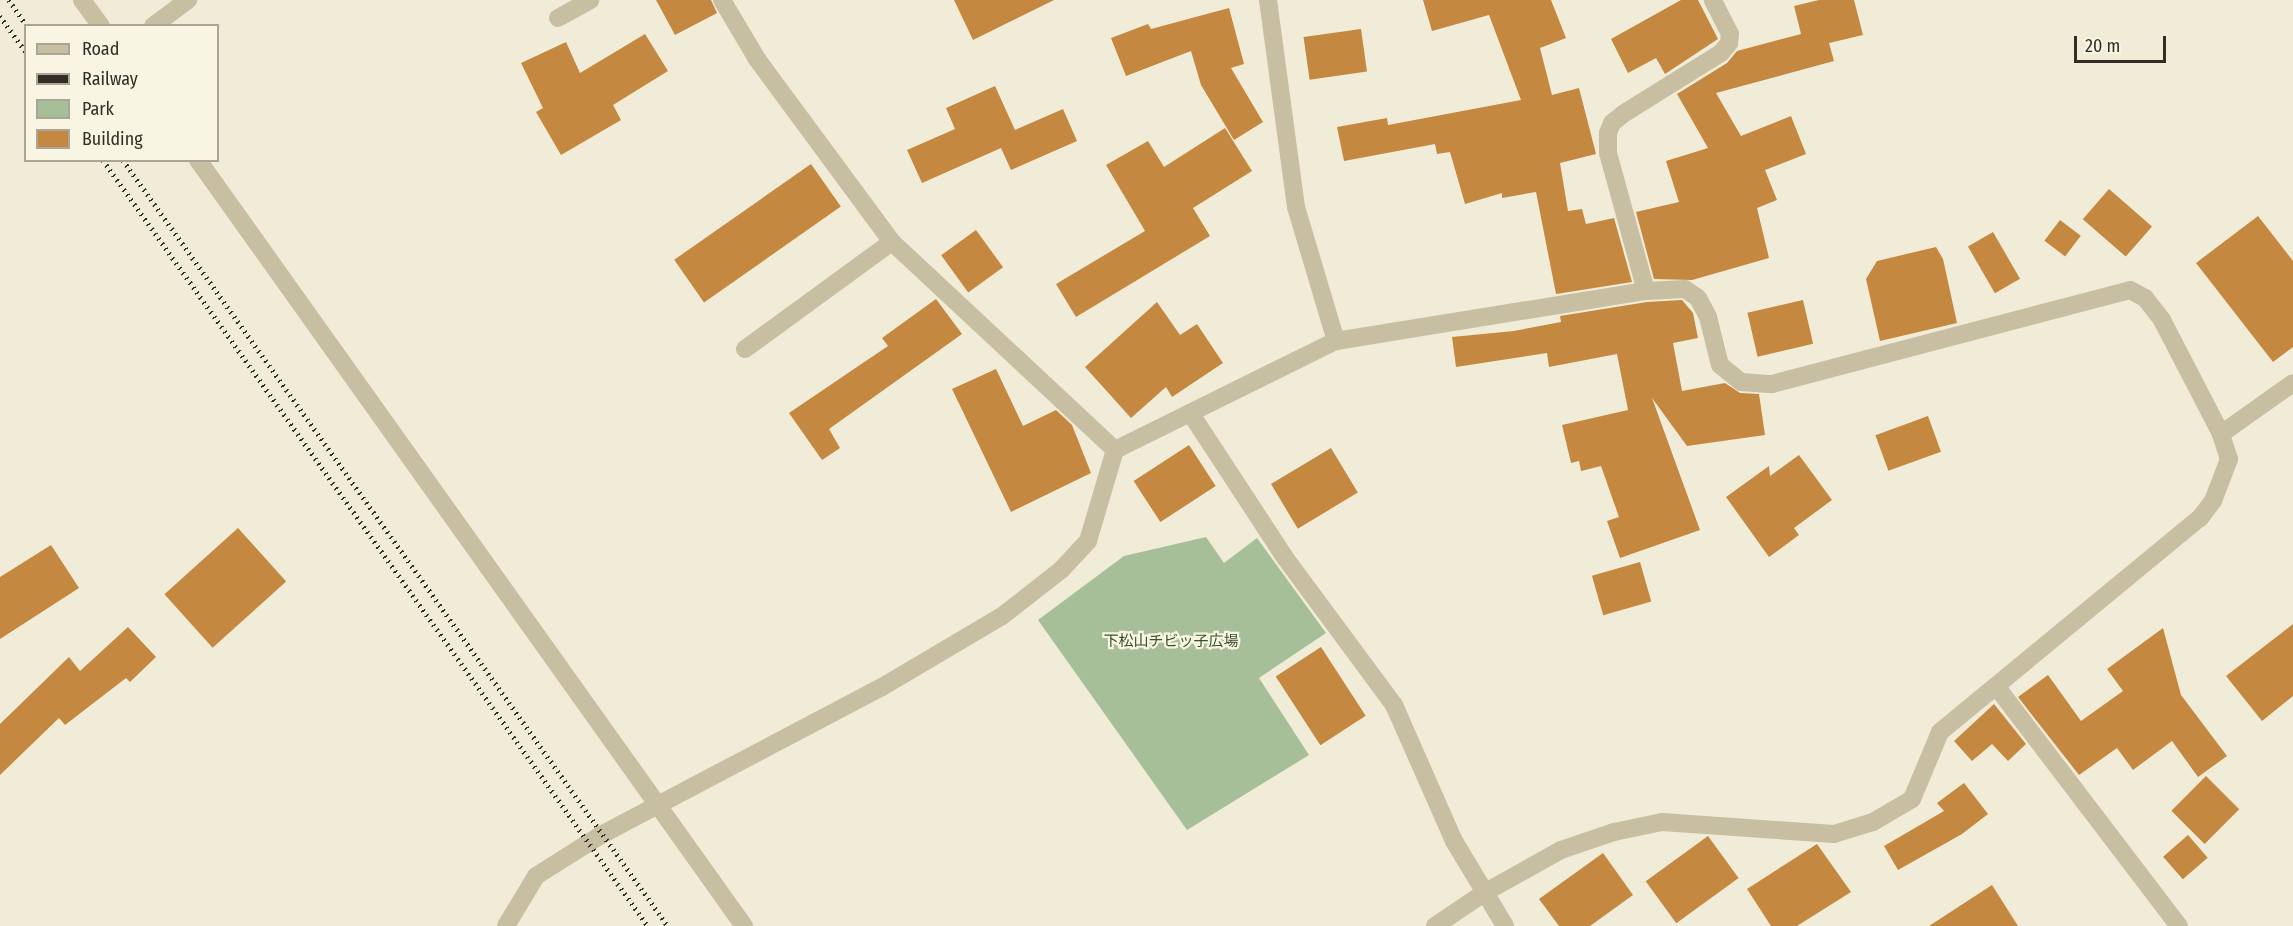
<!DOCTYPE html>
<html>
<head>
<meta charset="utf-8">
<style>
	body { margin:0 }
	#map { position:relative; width:2293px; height:926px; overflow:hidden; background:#f1ecd7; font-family:"Fira Sans Condensed","Noto Sans JP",sans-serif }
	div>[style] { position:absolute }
	.green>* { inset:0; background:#a6bf98 }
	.building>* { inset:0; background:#c58840; transform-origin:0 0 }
	.minor>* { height:18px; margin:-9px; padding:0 9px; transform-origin:9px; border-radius:9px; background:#c8bfa3 }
	.rail>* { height:4.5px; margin-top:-2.25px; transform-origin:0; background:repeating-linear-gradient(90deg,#332e25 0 1.5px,transparent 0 6px) }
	span { translate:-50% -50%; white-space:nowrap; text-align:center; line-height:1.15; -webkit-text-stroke:4.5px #f9f5e3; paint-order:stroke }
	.park-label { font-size:15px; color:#375129 }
	.legend { position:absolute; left:24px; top:24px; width:195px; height:138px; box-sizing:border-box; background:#f9f5e3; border:2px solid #aaa597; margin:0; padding:8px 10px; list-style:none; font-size:18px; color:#332e25 }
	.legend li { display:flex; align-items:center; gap:12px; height:30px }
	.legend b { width:30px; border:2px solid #aaa597 }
	.scale { position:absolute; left:2074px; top:36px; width:92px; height:27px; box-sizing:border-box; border:3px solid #332e25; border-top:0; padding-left:8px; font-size:18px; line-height:21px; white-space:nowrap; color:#332e25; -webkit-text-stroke:4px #f9f5e3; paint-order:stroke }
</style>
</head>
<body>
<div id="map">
	<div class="green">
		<i style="clip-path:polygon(1206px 537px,1224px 563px,1257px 538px,1326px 633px,1259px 678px,1309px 755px,1187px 830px,1038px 620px,1124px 556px)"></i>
	</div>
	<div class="building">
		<i style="clip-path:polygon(656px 0,711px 0,717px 13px,675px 35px)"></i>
		<i style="clip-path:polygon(954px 0,1054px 0,973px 40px)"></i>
		<i style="clip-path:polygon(1423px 0,1551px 0,1566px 38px,1540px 48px,1552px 95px,1579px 88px,1596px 154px,1560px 163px,1568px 211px,1582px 209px,1586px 224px,1614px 218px,1632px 282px,1556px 294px,1536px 192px,1502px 198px,1502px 193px,1465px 204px,1450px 152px,1437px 154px,1435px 144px,1344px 161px,1337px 127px,1387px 118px,1388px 125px,1521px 100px,1489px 15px,1432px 31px)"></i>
		<i style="clip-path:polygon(1681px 0,1698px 0,1718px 39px,1665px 74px,1656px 58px,1628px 73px,1611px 39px)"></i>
		<i style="clip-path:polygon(1819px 0,1854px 0,1863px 35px,1829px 43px,1834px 61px,1716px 93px,1741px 136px,1791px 116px,1806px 154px,1765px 170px,1777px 200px,1757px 208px,1769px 258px,1692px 280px,1654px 279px,1636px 212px,1679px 202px,1666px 161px,1708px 148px,1677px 94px,1727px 63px,1737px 51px,1801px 34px,1794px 6px)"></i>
		<i style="clip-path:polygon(1229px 8px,1244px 64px,1231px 68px,1263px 122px,1234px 140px,1201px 85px,1191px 51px,1126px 76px,1111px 38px,1148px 24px,1151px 29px)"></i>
		<i style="left:1361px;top:29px;width:43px;height:58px;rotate:82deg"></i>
		<i style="clip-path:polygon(645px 34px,668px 71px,613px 105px,621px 120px,561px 155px,536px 112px,543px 108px,521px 63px,566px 42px,580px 73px)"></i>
		<i style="clip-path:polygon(995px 86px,1015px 130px,1063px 109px,1077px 141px,1011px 170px,1001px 148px,922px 183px,907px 150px,955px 129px,946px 108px)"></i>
		<i style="clip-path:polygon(1225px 128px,1252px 171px,1193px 208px,1210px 236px,1076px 317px,1056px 284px,1145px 231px,1106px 165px,1148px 141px,1164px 167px)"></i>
		<i style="left:811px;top:164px;width:52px;height:167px;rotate:55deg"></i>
		<i style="left:2109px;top:189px;width:57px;height:40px;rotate:41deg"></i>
		<i style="clip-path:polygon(2258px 216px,2293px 261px,2293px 347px,2273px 362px,2196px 263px)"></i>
		<i style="left:2060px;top:220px;width:26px;height:26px;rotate:37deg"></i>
		<i style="left:976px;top:230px;width:46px;height:43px;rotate:54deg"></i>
		<i style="left:1993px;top:232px;width:54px;height:29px;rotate:60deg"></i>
		<i style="clip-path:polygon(1936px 247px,1943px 259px,1957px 323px,1880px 341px,1866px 279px,1877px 261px)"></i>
		<i style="clip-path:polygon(936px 299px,962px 334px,829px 429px,840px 448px,822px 460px,789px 413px,888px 346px,882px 338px)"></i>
		<i style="clip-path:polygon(1682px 300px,1693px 313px,1698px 338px,1673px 343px,1682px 391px,1725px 383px,1740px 393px,1759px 394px,1765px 435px,1687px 446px,1652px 398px,1700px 530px,1620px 558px,1607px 521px,1619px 517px,1601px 466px,1581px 471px,1579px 461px,1571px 463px,1562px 425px,1628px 410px,1617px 354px,1549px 367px,1547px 353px,1456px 367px,1452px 337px,1514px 331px,1561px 322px,1560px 316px,1647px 302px)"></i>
		<i style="left:1803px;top:300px;width:45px;height:57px;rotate:77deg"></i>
		<i style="clip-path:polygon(1157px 302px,1180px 335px,1197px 324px,1223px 363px,1172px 397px,1166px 387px,1131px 418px,1085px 367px)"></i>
		<i style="clip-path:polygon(996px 369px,1023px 426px,1056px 410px,1072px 425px,1091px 473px,1011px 512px,952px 389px)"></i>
		<i style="left:1928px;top:416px;width:38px;height:56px;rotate:70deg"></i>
		<i style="left:1189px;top:445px;width:49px;height:66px;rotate:57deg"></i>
		<i style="left:1331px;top:448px;width:52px;height:70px;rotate:59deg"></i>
		<i style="clip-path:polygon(1799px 455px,1832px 500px,1794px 528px,1799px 535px,1769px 557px,1726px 497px,1769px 466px,1770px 476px)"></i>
		<i style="left:238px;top:528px;width:72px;height:99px;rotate:48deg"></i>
		<i style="clip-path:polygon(51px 545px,79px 588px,0 639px,0 577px)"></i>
		<i style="left:1640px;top:562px;width:41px;height:50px;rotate:74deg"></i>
		<i style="clip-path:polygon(2293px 624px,2293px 696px,2262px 721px,2226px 676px)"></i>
		<i style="clip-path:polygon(128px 627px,156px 657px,130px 682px,126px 678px,65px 725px,59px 718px,0 775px,0 724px,69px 657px,80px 671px)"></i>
		<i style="clip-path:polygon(2163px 628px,2181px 695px,2227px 756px,2198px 777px,2172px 741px,2133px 770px,2117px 748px,2079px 775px,2018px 697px,2048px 675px,2081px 721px,2123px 691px,2107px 669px)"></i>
		<i style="left:1321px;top:647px;width:82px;height:54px;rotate:57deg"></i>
		<i style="clip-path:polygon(1994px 704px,2026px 744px,2008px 761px,1992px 744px,1972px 761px,1954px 741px)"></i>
		<i style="left:2206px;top:776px;width:47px;height:49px;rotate:45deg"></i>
		<i style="clip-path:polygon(1964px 783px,1988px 814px,1962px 834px,1898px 870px,1884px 846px,1944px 811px,1937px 803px)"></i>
		<i style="left:2188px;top:835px;width:30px;height:33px;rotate:49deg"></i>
		<i style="left:1708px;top:836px;width:52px;height:77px;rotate:54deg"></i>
		<i style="clip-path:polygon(1817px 844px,1851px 892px,1797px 926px,1771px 926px,1747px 889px)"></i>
		<i style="clip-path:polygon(1603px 853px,1633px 895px,1590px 926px,1559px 926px,1539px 899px)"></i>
		<i style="clip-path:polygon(1992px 885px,2018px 926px,1929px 926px)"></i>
	</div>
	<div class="minor">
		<i style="left:82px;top:0;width:32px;rotate:54deg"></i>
		<i style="left:722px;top:0;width:69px;rotate:59.3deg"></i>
		<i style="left:757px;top:59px;width:227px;rotate:53.6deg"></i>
		<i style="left:892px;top:242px;width:305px;rotate:43deg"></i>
		<i style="left:1268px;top:0;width:209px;rotate:82.3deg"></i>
		<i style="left:1296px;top:207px;width:140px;rotate:73.4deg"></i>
		<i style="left:558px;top:18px;width:37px;rotate:-29deg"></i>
		<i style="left:153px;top:26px;width:44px;rotate:-36.6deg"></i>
		<i style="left:198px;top:160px;width:941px;rotate:54.52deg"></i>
		<i style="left:1646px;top:291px;width:143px;rotate:-105.4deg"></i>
		<i style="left:1608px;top:153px;width:20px;rotate:-90deg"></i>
		<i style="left:1608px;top:133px;width:11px;rotate:-68deg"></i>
		<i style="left:1612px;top:123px;width:14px;rotate:-39deg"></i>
		<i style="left:1623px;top:114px;width:115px;rotate:-31.9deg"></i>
		<i style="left:1721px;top:53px;width:13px;rotate:-51deg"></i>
		<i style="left:1729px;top:43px;width:9px;rotate:-84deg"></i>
		<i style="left:1730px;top:34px;width:38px;rotate:-117deg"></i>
		<i style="left:745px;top:349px;width:182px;rotate:-36.1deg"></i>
		<i style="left:1191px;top:414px;width:173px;rotate:56.8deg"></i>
		<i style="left:1286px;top:559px;width:182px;rotate:53.5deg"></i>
		<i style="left:1394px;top:705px;width:149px;rotate:66.2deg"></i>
		<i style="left:1454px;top:841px;width:99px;rotate:59deg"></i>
		<i style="left:1996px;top:686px;width:302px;rotate:52.7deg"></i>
		<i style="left:506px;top:926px;width:58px;rotate:-59deg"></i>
		<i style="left:536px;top:876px;width:77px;rotate:-32.2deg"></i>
		<i style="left:601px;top:835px;width:318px;rotate:-27.8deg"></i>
		<i style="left:882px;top:687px;width:139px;rotate:-30.6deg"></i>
		<i style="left:1002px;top:616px;width:75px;rotate:-37.9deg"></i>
		<i style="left:1061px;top:570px;width:40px;rotate:-47deg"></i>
		<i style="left:1088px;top:541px;width:95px;rotate:-73.5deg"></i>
		<i style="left:1115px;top:450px;width:246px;rotate:-26.3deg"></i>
		<i style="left:1336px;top:341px;width:314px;rotate:-9.2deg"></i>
		<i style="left:1646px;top:291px;width:39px;rotate:-3deg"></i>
		<i style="left:1685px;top:289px;width:16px;rotate:35deg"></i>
		<i style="left:1698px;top:298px;width:21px;rotate:62deg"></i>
		<i style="left:1708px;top:317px;width:49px;rotate:76deg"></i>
		<i style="left:1720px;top:365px;width:27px;rotate:39deg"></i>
		<i style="left:1741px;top:382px;width:31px;rotate:4deg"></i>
		<i style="left:1772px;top:384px;width:370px;rotate:-14.7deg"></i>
		<i style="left:2130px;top:290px;width:17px;rotate:28deg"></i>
		<i style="left:2145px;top:298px;width:28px;rotate:52deg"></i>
		<i style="left:2162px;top:320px;width:128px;rotate:62.6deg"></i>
		<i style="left:2221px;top:434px;width:88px;rotate:-35.3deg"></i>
		<i style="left:1435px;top:926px;width:59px;rotate:-34deg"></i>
		<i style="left:1484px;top:893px;width:88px;rotate:-29.2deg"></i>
		<i style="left:1561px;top:850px;width:56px;rotate:-18.8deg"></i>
		<i style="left:1614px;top:832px;width:49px;rotate:-11.8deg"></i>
		<i style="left:1662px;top:822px;width:172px;rotate:4deg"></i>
		<i style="left:1834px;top:834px;width:41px;rotate:-17.1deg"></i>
		<i style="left:1873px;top:822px;width:45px;rotate:-30.5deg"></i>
		<i style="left:1912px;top:799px;width:73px;rotate:-67.3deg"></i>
		<i style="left:1940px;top:732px;width:337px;rotate:-39.5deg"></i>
		<i style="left:2200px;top:518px;width:21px;rotate:-53deg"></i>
		<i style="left:2213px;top:501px;width:45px;rotate:-69.1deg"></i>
		<i style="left:2229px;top:459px;width:26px;rotate:-108deg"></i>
	</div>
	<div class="rail">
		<i style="left:9px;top:0;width:32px;rotate:55deg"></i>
		<i style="left:0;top:16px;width:44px;rotate:54.2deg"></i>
		<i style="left:103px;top:160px;width:940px;rotate:54.57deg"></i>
		<i style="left:123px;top:160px;width:940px;rotate:54.57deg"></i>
	</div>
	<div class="park-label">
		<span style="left:1171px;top:642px">下松山チビッ子広場</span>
	</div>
	<ul class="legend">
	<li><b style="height:8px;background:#c8bfa3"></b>Road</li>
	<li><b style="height:8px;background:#332e25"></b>Railway</li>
	<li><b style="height:16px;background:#a6bf98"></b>Park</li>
	<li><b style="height:16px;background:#c58840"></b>Building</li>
	</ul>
	<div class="scale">20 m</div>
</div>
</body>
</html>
